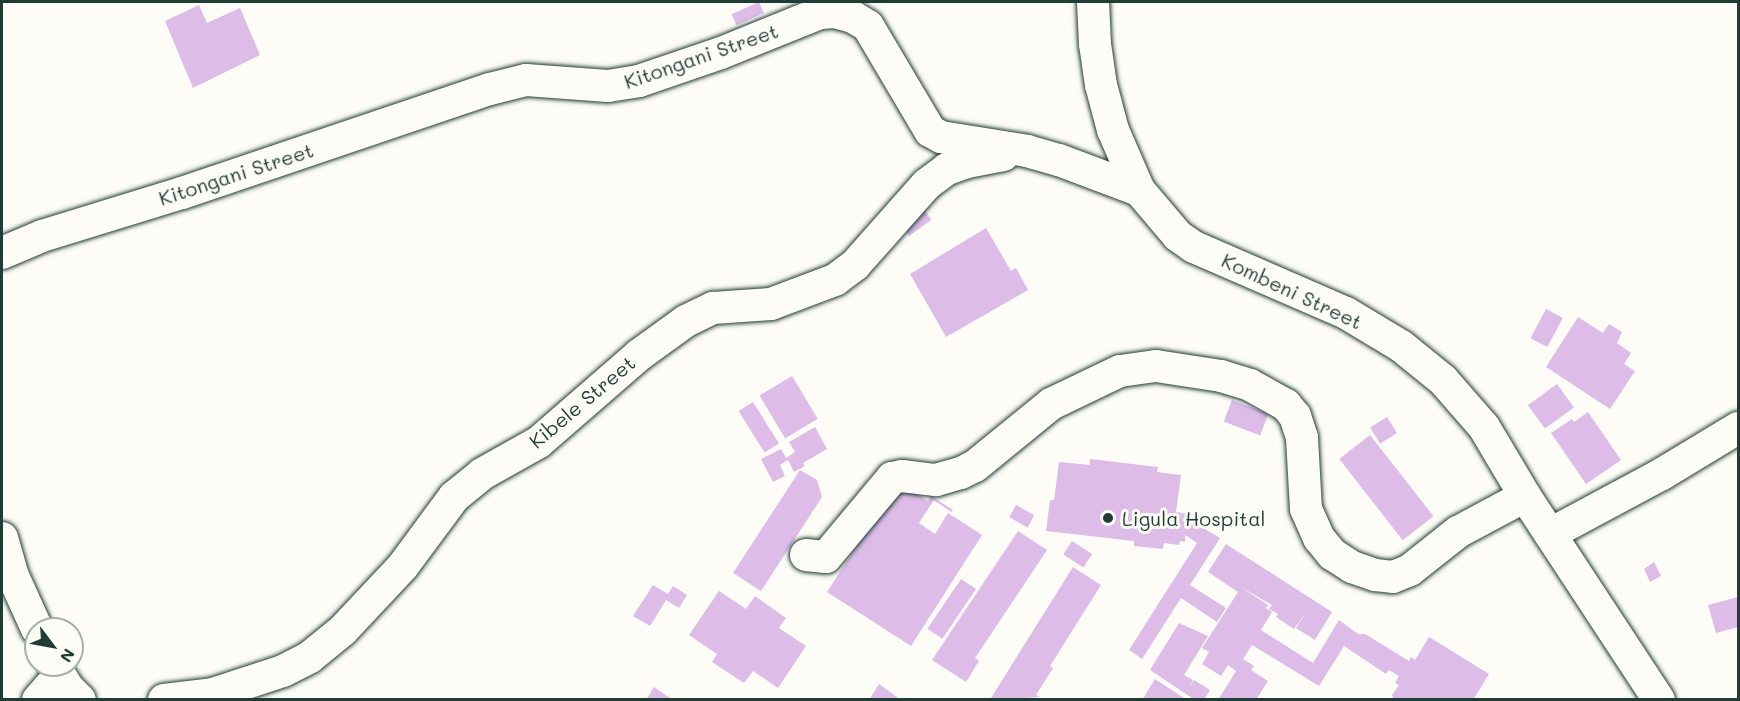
<!DOCTYPE html>
<html>
<head>
<meta charset="utf-8">
<style>
	body { margin:0 }
	#map { position:relative; width:1740px; height:701px; overflow:hidden; background:#fdfcf7; font-family:Mali,sans-serif }
	div>[style] { position:absolute }
	.building>* { inset:0; background:#ddbce8; transform-origin:0 0 }
	.roads { filter:drop-shadow(0 0 2px #1f3d34) drop-shadow(0 0 2px #1f3d34) }
	.minor>* { height:32px; margin:-16px; padding:0 16px; transform-origin:16px; border-radius:16px; background:#fdfcf7 }
	.dots>* { width:16px; height:16px; translate:-50% -50%; box-sizing:border-box; border:3px solid #fdfcf7; border-radius:50% }
	span { translate:-50% -50%; white-space:nowrap; text-align:center; line-height:1.15; -webkit-text-stroke:6px #fdfcf7; paint-order:stroke }
	.street-label { font-size:20px; color:#1f3d34 }
	.poi-label { font-size:20px; color:#1f3d34 }
	.left { translate:0 -50%; text-align:left }
	.frame { position:absolute; inset:0; border:3px solid #1f3d34; pointer-events:none }
	.north { position:absolute; left:24px; top:617px; width:60px; height:60px; box-sizing:border-box; background:#fdfcf7; border:2px solid #a4b0a9; border-radius:50%; rotate:122deg; font-size:16px; font-weight:700; line-height:24px; text-align:center; color:#1f3d34 }
	.north::after { content:''; display:block; margin:auto; width:21px; height:27px; background:#1f3d34; clip-path:polygon(50% 0,100% 100%,50% 72%,0 100%) }
</style>
</head>
<body>
<div id="map">
	<div class="building">
		<i style="left:759px;top:2px;width:12px;height:30px;rotate:66deg"></i>
		<i style="clip-path:polygon(199px 5px,207px 23px,240px 8px,260px 55px,193px 88px,165px 21px)"></i>
		<i style="clip-path:polygon(924px 208px,931px 220px,909px 236px,901px 222px)"></i>
		<i style="clip-path:polygon(986px 228px,1011px 271px,1016px 268px,1028px 290px,946px 337px,910px 274px)"></i>
		<i style="left:1546px;top:309px;width:19px;height:33px;rotate:28deg"></i>
		<i style="clip-path:polygon(1578px 317px,1603px 333px,1609px 324px,1622px 332px,1617px 343px,1631px 353px,1624px 364px,1635px 371px,1610px 409px,1546px 367px)"></i>
		<i style="left:792px;top:376px;width:50px;height:38px;rotate:59deg"></i>
		<i style="left:1557px;top:384px;width:29px;height:36px;rotate:54deg"></i>
		<i style="left:1232px;top:400px;width:39px;height:23px;rotate:21deg"></i>
		<i style="left:753px;top:402px;width:49px;height:17px;rotate:58deg"></i>
		<i style="clip-path:polygon(1588px 412px,1621px 460px,1586px 484px,1551px 433px,1572px 419px,1574px 422px)"></i>
		<i style="left:1387px;top:417px;width:19px;height:20px;rotate:58deg"></i>
		<i style="clip-path:polygon(815px 427px,827px 449px,803px 463px,805px 466px,794px 472px,788px 460px,780px 465px,785px 476px,773px 482px,761px 459px,781px 449px,786px 458px,795px 452px,789px 442px)"></i>
		<i style="left:1370px;top:435px;width:103px;height:39px;rotate:52deg"></i>
		<i style="clip-path:polygon(1090px 459px,1158px 467px,1157px 472px,1181px 475px,1176px 512px,1188px 514px,1186px 532px,1188px 519px,1220px 538px,1190px 585px,1226px 608px,1217px 622px,1181px 598px,1142px 659px,1129px 650px,1197px 543px,1185px 535px,1185px 542px,1180px 541px,1179px 545px,1164px 543px,1163px 549px,1134px 546px,1134px 541px,1046px 531px,1050px 500px,1054px 500px,1059px 462px,1090px 465px)"></i>
		<i style="clip-path:polygon(800px 470px,817px 480px,822px 497px,761px 591px,733px 573px)"></i>
		<i style="clip-path:polygon(898px 482px,928px 501px,931px 496px,953px 510px,951px 512px,934px 500px,919px 523px,935px 534px,948px 513px,982px 535px,911px 646px,827px 592px)"></i>
		<i style="left:1016px;top:505px;width:21px;height:14px;rotate:29deg"></i>
		<i style="clip-path:polygon(1018px 531px,1047px 550px,975px 658px,979px 661px,966px 682px,932px 660px)"></i>
		<i style="left:1072px;top:541px;width:24px;height:16px;rotate:33deg"></i>
		<i style="clip-path:polygon(1226px 544px,1332px 612px,1315px 640px,1296px 628px,1307px 611px,1294px 629px,1276px 617px,1278px 614px,1269px 609px,1272px 605px,1241px 587px,1268px 605px,1266px 608px,1272px 612px,1261px 630px,1256px 627px,1313px 663px,1339px 620px,1358px 634px,1365px 634px,1409px 661px,1411px 657px,1415px 660px,1429px 637px,1489px 674px,1473px 700px,1394px 700px,1392px 695px,1399px 685px,1395px 683px,1399px 676px,1389px 670px,1386px 674px,1344px 646px,1319px 686px,1252px 645px,1243px 659px,1254px 666px,1251px 670px,1268px 681px,1256px 700px,1218px 700px,1236px 671px,1228px 665px,1221px 676px,1202px 664px,1209px 652px,1202px 648px,1238px 592px,1208px 572px)"></i>
		<i style="clip-path:polygon(1654px 562px,1661px 576px,1650px 582px,1644px 569px)"></i>
		<i style="clip-path:polygon(1073px 567px,1101px 585px,1050px 666px,1053px 668px,1036px 695px,1040px 697px,993px 700px,991px 698px)"></i>
		<i style="left:961px;top:579px;width:18px;height:60px;rotate:34deg"></i>
		<i style="clip-path:polygon(653px 585px,668px 594px,673px 586px,687px 595px,679px 608px,666px 600px,650px 626px,633px 616px)"></i>
		<i style="clip-path:polygon(719px 591px,746px 609px,755px 596px,786px 618px,779px 628px,806px 646px,778px 688px,753px 671px,744px 683px,712px 662px,717px 654px,689px 635px)"></i>
		<i style="clip-path:polygon(1738px 597px,1738px 627px,1716px 633px,1708px 605px)"></i>
		<i style="clip-path:polygon(1179px 623px,1208px 636px,1184px 675px,1193px 680px,1189px 687px,1194px 680px,1210px 690px,1204px 700px,1195px 700px,1150px 670px)"></i>
		<i style="clip-path:polygon(1155px 679px,1187px 700px,1142px 700px)"></i>
		<i style="clip-path:polygon(879px 684px,901px 700px,869px 700px)"></i>
		<i style="clip-path:polygon(654px 687px,673px 700px,646px 700px)"></i>
	</div>
	<div class="roads">
		<div class="minor">
			<i style="left:1093px;top:2px;width:42px;rotate:87.3deg"></i>
			<i style="left:1095px;top:44px;width:41px;rotate:81.7deg"></i>
			<i style="left:1101px;top:85px;width:47px;rotate:75.1deg"></i>
			<i style="left:1113px;top:130px;width:65px;rotate:66.6deg"></i>
			<i style="left:1139px;top:190px;width:60px;rotate:49.7deg"></i>
			<i style="left:1178px;top:236px;width:19px;rotate:35deg"></i>
			<i style="left:1194px;top:247px;width:166px;rotate:23.5deg"></i>
			<i style="left:1346px;top:313px;width:64px;rotate:31deg"></i>
			<i style="left:1401px;top:346px;width:54px;rotate:39deg"></i>
			<i style="left:1443px;top:380px;width:62px;rotate:48.9deg"></i>
			<i style="left:1484px;top:427px;width:80px;rotate:59.3deg"></i>
			<i style="left:1525px;top:496px;width:244px;rotate:56.7deg"></i>
			<i style="left:2px;top:253px;width:43px;rotate:-23deg"></i>
			<i style="left:42px;top:236px;width:146px;rotate:-17.1deg"></i>
			<i style="left:182px;top:193px;width:325px;rotate:-18.7deg"></i>
			<i style="left:490px;top:89px;width:37px;rotate:-14deg"></i>
			<i style="left:526px;top:80px;width:82px;rotate:4.2deg"></i>
			<i style="left:608px;top:86px;width:31px;rotate:-9deg"></i>
			<i style="left:639px;top:81px;width:87px;rotate:-18.9deg"></i>
			<i style="left:721px;top:53px;width:107px;rotate:-22deg"></i>
			<i style="left:820px;top:13px;width:15px;rotate:-4deg"></i>
			<i style="left:835px;top:12px;width:19px;rotate:16deg"></i>
			<i style="left:853px;top:17px;width:17px;rotate:31deg"></i>
			<i style="left:868px;top:26px;width:122px;rotate:59.4deg"></i>
			<i style="left:930px;top:131px;width:13px;rotate:29deg"></i>
			<i style="left:941px;top:137px;width:87px;rotate:9.2deg"></i>
			<i style="left:1027px;top:151px;width:33px;rotate:16deg"></i>
			<i style="left:1059px;top:160px;width:85px;rotate:20.6deg"></i>
			<i style="left:1550px;top:534px;width:127px;rotate:-28.2deg"></i>
			<i style="left:1662px;top:474px;width:89px;rotate:-31.2deg"></i>
			<i style="left:2px;top:538px;width:40px;rotate:74deg"></i>
			<i style="left:13px;top:576px;width:58px;rotate:65.6deg"></i>
			<i style="left:806px;top:555px;width:20px;rotate:6deg"></i>
			<i style="left:826px;top:557px;width:103px;rotate:-50.1deg"></i>
			<i style="left:892px;top:478px;width:10px;rotate:-11deg"></i>
			<i style="left:902px;top:476px;width:34px;rotate:7deg"></i>
			<i style="left:936px;top:480px;width:26px;rotate:-16deg"></i>
			<i style="left:961px;top:473px;width:16px;rotate:-27deg"></i>
			<i style="left:975px;top:466px;width:98px;rotate:-39.2deg"></i>
			<i style="left:1051px;top:404px;width:76px;rotate:-25.6deg"></i>
			<i style="left:1120px;top:371px;width:36px;rotate:-8deg"></i>
			<i style="left:1156px;top:366px;width:66px;rotate:8.7deg"></i>
			<i style="left:1221px;top:376px;width:30px;rotate:17deg"></i>
			<i style="left:1250px;top:385px;width:41px;rotate:29.1deg"></i>
			<i style="left:1286px;top:405px;width:14px;rotate:51deg"></i>
			<i style="left:1295px;top:416px;width:23px;rotate:72deg"></i>
			<i style="left:1302px;top:438px;width:71px;rotate:86.8deg"></i>
			<i style="left:1306px;top:509px;width:32px;rotate:66deg"></i>
			<i style="left:1319px;top:538px;width:21px;rotate:51deg"></i>
			<i style="left:1332px;top:554px;width:24px;rotate:33deg"></i>
			<i style="left:1352px;top:567px;width:24px;rotate:19deg"></i>
			<i style="left:1375px;top:575px;width:18px;rotate:6deg"></i>
			<i style="left:1393px;top:577px;width:18px;rotate:-22deg"></i>
			<i style="left:1410px;top:570px;width:61px;rotate:-38.4deg"></i>
			<i style="left:1458px;top:532px;width:76px;rotate:-28.2deg"></i>
			<i style="left:54px;top:665px;width:26px;rotate:59deg"></i>
			<i style="left:67px;top:687px;width:18px;rotate:45deg"></i>
			<i style="left:38px;top:700px;width:32px;rotate:-49deg"></i>
			<i style="left:164px;top:700px;width:49px;rotate:-7deg"></i>
			<i style="left:213px;top:694px;width:74px;rotate:-18.2deg"></i>
			<i style="left:283px;top:671px;width:30px;rotate:-27deg"></i>
			<i style="left:310px;top:657px;width:43px;rotate:-39.3deg"></i>
			<i style="left:343px;top:630px;width:88px;rotate:-46.8deg"></i>
			<i style="left:403px;top:566px;width:86px;rotate:-53.5deg"></i>
			<i style="left:454px;top:497px;width:36px;rotate:-39deg"></i>
			<i style="left:482px;top:474px;width:65px;rotate:-29.3deg"></i>
			<i style="left:539px;top:442px;width:133px;rotate:-41deg"></i>
			<i style="left:639px;top:355px;width:58px;rotate:-35.9deg"></i>
			<i style="left:686px;top:321px;width:30px;rotate:-26deg"></i>
			<i style="left:713px;top:308px;width:58px;rotate:-3.9deg"></i>
			<i style="left:771px;top:304px;width:68px;rotate:-20.6deg"></i>
			<i style="left:835px;top:280px;width:25px;rotate:-37deg"></i>
			<i style="left:855px;top:265px;width:108px;rotate:-48.4deg"></i>
			<i style="left:927px;top:184px;width:25px;rotate:-37deg"></i>
			<i style="left:947px;top:169px;width:21px;rotate:-19deg"></i>
			<i style="left:967px;top:162px;width:37px;rotate:-11deg"></i>
		</div>
	</div>
	<div class="dots">
		<i style="left:1108px;top:518px;background:#1f3d34"></i>
	</div>
	<div class="street-label">
		<span style="left:701px;top:56px;rotate:-19deg">Kitongani Street</span>
		<span style="left:236px;top:174px;rotate:-18deg">Kitongani Street</span>
		<span style="left:1292px;top:291px;rotate:25deg">Kombeni Street</span>
		<span style="left:582px;top:402px;rotate:-40deg">Kibele Street</span>
	</div>
	<div class="poi-label">
		<span class="left" style="left:1122px;top:518px">Ligula Hospital</span>
	</div>
	<div class="frame"></div>
	<div class="north">N</div>
</div>
</body>
</html>
